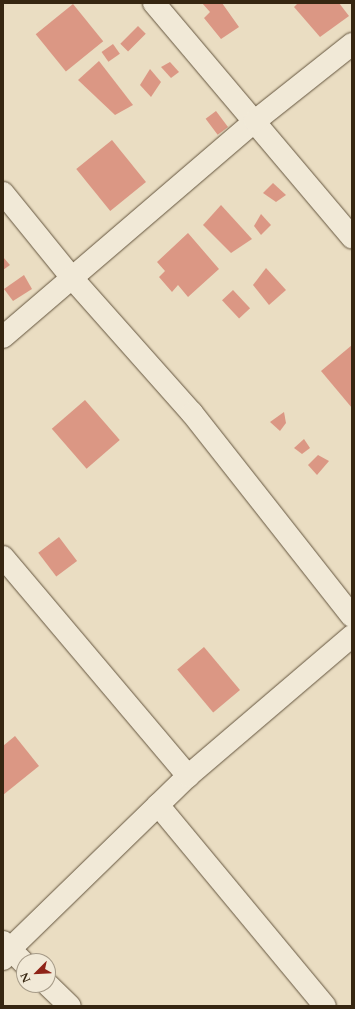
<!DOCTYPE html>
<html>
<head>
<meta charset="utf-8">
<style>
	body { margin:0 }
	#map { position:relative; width:355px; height:1009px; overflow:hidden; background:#eaddc2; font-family:Cardo,serif }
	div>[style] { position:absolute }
	.building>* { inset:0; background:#db9784; transform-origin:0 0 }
	.roads { filter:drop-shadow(0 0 1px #63543d) drop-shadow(0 0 1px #63543d) }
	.minor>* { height:22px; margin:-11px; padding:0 11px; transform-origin:11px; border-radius:11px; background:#f1e9d7 }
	span { translate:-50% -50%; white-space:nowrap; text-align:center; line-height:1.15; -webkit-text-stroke:3px #f1e9d7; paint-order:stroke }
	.frame { position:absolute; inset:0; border:4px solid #362611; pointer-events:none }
	.north { position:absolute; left:16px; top:953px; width:40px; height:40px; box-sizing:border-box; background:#f1e9d7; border:1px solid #a69b88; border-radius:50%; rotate:246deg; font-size:11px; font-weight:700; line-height:16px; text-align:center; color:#362611 }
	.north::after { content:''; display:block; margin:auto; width:14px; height:18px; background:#8f2418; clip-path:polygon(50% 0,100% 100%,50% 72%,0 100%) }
</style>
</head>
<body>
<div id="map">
	<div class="building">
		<i style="clip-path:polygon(202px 3px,222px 3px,239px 27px,221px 39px,204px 18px,210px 12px)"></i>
		<i style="clip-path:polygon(298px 3px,339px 3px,349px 16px,320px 37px,294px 7px)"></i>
		<i style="left:73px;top:4px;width:48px;height:48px;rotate:51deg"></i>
		<i style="left:138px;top:26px;width:11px;height:25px;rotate:45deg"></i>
		<i style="left:113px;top:44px;width:12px;height:14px;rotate:55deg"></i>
		<i style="clip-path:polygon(99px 61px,133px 105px,115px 115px,78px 80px)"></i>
		<i style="clip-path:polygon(170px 62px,179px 72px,171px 78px,161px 67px)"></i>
		<i style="clip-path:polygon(150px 69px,161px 82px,151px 97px,140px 85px)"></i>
		<i style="left:216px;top:111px;width:20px;height:13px;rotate:53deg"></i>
		<i style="left:112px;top:140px;width:54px;height:46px;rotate:51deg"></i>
		<i style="clip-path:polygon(273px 183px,286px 195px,276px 202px,263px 193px)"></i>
		<i style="clip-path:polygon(221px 205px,252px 239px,231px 253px,203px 225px)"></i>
		<i style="clip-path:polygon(261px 214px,271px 225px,261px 235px,254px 226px)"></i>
		<i style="clip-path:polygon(188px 233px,219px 269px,188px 297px,178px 285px,172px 292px,159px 277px,165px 271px,157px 262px)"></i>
		<i style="clip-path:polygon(3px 257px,10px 265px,3px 270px)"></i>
		<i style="clip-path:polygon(266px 268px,286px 290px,269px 305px,253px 285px)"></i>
		<i style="clip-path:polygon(24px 275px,32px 289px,13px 301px,4px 289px)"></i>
		<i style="left:233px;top:290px;width:25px;height:15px;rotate:47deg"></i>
		<i style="clip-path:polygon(352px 345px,352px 408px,321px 371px)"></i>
		<i style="left:85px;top:400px;width:53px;height:44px;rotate:49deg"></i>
		<i style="clip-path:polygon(284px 412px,286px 423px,280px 431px,270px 422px)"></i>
		<i style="clip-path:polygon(304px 439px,310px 448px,302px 454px,294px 448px)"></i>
		<i style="clip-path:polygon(318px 455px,329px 461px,317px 475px,308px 465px)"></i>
		<i style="left:59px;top:537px;width:30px;height:26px;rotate:53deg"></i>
		<i style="left:204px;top:647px;width:56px;height:35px;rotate:50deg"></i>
		<i style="clip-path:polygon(15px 736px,39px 766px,3px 795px,3px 746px)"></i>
	</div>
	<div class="roads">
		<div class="minor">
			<i style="left:154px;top:3px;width:307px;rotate:49.8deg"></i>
			<i style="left:3px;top:193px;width:109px;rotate:50.9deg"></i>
			<i style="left:72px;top:278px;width:181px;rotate:48.4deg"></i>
			<i style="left:192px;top:413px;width:258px;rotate:51.8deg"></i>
			<i style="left:3px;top:337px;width:332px;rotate:-40.6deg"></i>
			<i style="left:255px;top:121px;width:124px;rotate:-38.4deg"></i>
			<i style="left:3px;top:557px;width:287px;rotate:49.8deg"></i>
			<i style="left:158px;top:805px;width:261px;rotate:50.3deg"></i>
			<i style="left:3px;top:942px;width:30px;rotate:45deg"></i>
			<i style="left:3px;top:959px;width:12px;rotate:-55deg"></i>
			<i style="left:10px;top:949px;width:248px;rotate:-44.2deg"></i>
			<i style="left:188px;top:776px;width:216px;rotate:-40.5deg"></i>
			<i style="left:48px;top:985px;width:30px;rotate:44deg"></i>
		</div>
	</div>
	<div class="frame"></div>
	<div class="north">N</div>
</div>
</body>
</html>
